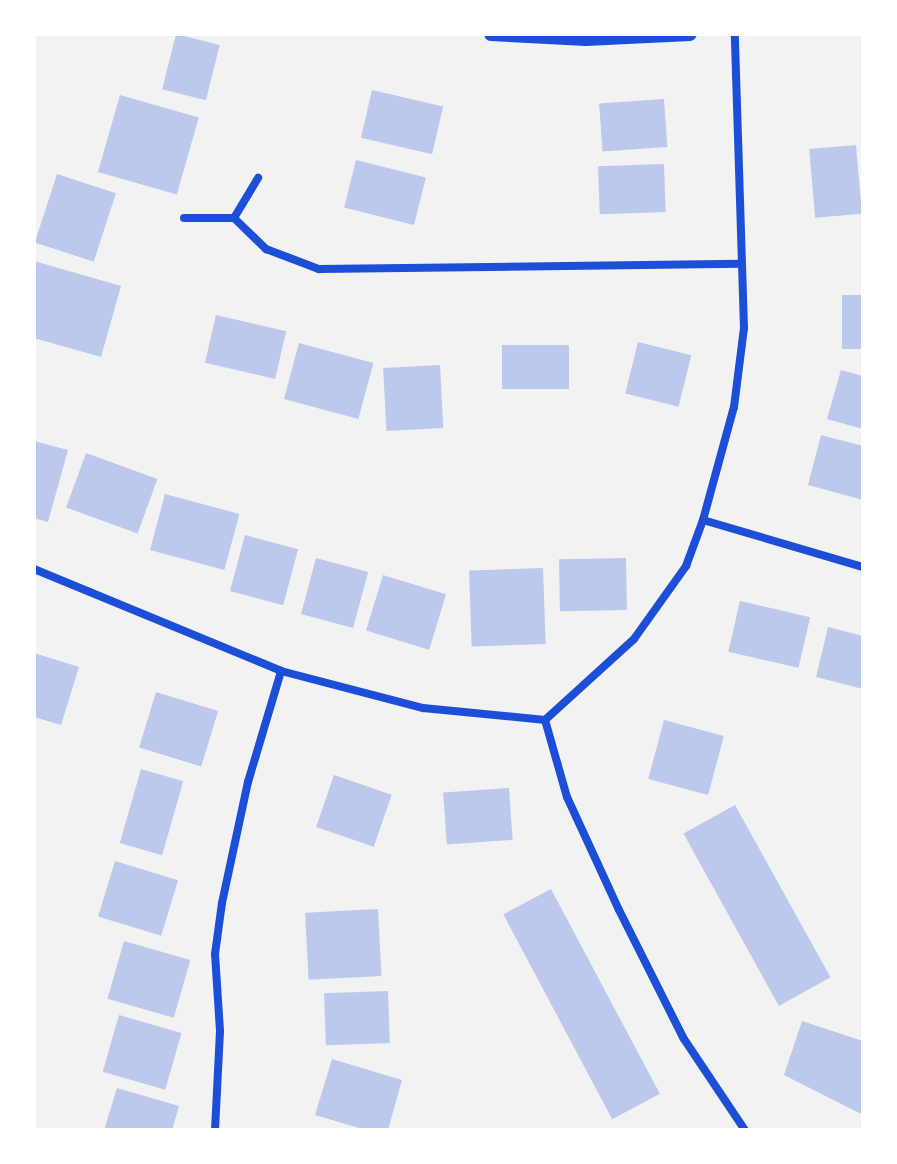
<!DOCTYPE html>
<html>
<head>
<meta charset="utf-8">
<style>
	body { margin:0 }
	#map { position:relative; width:897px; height:1164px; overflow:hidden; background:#f2f2f2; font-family:Lato,sans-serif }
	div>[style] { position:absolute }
	.building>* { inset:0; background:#bdc9ec; transform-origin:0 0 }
	.minor>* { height:8px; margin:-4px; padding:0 4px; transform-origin:4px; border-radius:4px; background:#1d4ed8 }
	.tertiary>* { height:14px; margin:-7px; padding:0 7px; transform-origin:7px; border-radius:7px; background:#1d4ed8 }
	span { translate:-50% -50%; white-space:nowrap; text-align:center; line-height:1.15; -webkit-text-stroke:6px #fff; paint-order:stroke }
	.frame { position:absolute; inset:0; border:36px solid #fff; pointer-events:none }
</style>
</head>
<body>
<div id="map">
	<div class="building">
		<i style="left:176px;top:34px;width:45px;height:57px;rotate:14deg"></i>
		<i style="left:372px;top:90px;width:73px;height:49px;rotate:13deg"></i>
		<i style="left:120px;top:95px;width:82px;height:80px;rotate:16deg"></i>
		<i style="left:664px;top:99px;width:48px;height:65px;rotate:86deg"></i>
		<i style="left:856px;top:145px;width:69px;height:47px;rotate:85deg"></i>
		<i style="left:356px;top:160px;width:72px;height:49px;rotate:14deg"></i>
		<i style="left:664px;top:164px;width:48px;height:66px;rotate:88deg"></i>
		<i style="left:57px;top:174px;width:62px;height:72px;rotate:18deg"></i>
		<i style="clip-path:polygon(34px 261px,121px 286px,101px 357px,34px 338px)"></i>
		<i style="left:863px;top:295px;width:54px;height:21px;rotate:90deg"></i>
		<i style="left:216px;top:315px;width:72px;height:49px;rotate:13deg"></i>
		<i style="left:638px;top:342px;width:55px;height:53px;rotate:14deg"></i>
		<i style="left:299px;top:343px;width:77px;height:58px;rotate:15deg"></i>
		<i style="left:502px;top:345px;width:67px;height:44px"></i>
		<i style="left:440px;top:365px;width:63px;height:57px;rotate:87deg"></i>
		<i style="clip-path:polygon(841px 370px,863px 376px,863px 429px,827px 419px)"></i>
		<i style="clip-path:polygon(821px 435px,863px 446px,863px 500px,808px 485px)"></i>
		<i style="clip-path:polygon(34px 441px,68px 450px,48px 522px,34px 518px)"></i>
		<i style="left:86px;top:453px;width:76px;height:58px;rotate:20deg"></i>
		<i style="left:165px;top:494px;width:77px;height:58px;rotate:15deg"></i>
		<i style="left:245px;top:535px;width:55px;height:58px;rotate:15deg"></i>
		<i style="left:316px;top:558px;width:54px;height:58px;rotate:15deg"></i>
		<i style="left:626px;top:558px;width:52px;height:67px;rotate:89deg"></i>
		<i style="left:543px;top:568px;width:76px;height:74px;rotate:88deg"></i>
		<i style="left:383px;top:575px;width:66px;height:58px;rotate:17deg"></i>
		<i style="left:740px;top:601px;width:72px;height:52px;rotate:13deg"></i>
		<i style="clip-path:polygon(828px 627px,863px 636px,863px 689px,816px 677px)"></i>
		<i style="clip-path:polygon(34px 653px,79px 667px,61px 725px,34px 717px)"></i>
		<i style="left:156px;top:692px;width:65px;height:58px;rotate:17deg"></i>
		<i style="left:664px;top:720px;width:62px;height:61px;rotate:15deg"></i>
		<i style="left:141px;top:769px;width:44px;height:77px;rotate:16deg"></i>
		<i style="left:334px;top:775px;width:61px;height:55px;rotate:19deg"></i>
		<i style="left:509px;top:788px;width:52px;height:66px;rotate:86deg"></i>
		<i style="left:735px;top:805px;width:197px;height:59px;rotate:61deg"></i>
		<i style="left:115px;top:861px;width:66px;height:58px;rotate:17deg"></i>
		<i style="left:551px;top:889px;width:232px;height:54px;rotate:62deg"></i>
		<i style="left:378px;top:909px;width:67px;height:73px;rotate:87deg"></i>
		<i style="left:124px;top:941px;width:69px;height:60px;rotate:16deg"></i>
		<i style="left:388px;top:991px;width:52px;height:64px;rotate:88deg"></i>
		<i style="left:119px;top:1015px;width:65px;height:59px;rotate:16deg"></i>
		<i style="clip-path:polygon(802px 1021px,863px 1041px,863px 1115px,784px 1075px)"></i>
		<i style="clip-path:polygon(332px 1059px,402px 1080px,388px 1130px,366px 1130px,315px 1115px)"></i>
		<i style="clip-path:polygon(117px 1088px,179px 1106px,172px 1130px,104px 1130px)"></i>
	</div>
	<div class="minor">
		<i style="left:184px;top:218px;width:50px"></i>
		<i style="left:234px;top:218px;width:45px;rotate:44.1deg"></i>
		<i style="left:266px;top:249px;width:57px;rotate:20.7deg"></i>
		<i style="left:319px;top:269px;width:421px;rotate:-0.7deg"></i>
		<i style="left:234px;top:218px;width:47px;rotate:-59deg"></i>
		<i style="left:703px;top:520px;width:167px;rotate:16.4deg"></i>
		<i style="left:34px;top:569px;width:267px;rotate:22.4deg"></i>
		<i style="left:281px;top:671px;width:147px;rotate:14.6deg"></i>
		<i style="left:423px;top:708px;width:123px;rotate:5.6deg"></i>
		<i style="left:545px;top:720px;width:120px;rotate:-42.3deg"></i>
		<i style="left:634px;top:639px;width:90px;rotate:-54.5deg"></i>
		<i style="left:686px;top:566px;width:49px;rotate:-69.7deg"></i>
		<i style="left:703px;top:520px;width:117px;rotate:-74.7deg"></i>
		<i style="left:734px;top:407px;width:80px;rotate:-82.8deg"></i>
		<i style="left:744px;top:328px;width:294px;rotate:-91.8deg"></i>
		<i style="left:545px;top:720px;width:80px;rotate:74.1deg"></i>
		<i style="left:567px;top:797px;width:124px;rotate:65.3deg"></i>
		<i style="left:619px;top:910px;width:144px;rotate:63.3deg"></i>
		<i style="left:684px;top:1039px;width:110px;rotate:56.2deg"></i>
		<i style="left:215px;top:1130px;width:99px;rotate:-87.1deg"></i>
		<i style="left:220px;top:1031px;width:77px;rotate:-93.7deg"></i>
		<i style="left:215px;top:954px;width:51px;rotate:-82.2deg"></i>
		<i style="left:222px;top:903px;width:124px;rotate:-77.9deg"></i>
		<i style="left:248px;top:782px;width:116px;rotate:-73.4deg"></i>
	</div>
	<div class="tertiary">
		<i style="left:491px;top:34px;width:95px;rotate:3deg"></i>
		<i style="left:586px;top:39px;width:104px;rotate:-2.8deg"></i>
	</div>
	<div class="frame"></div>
</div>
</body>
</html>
